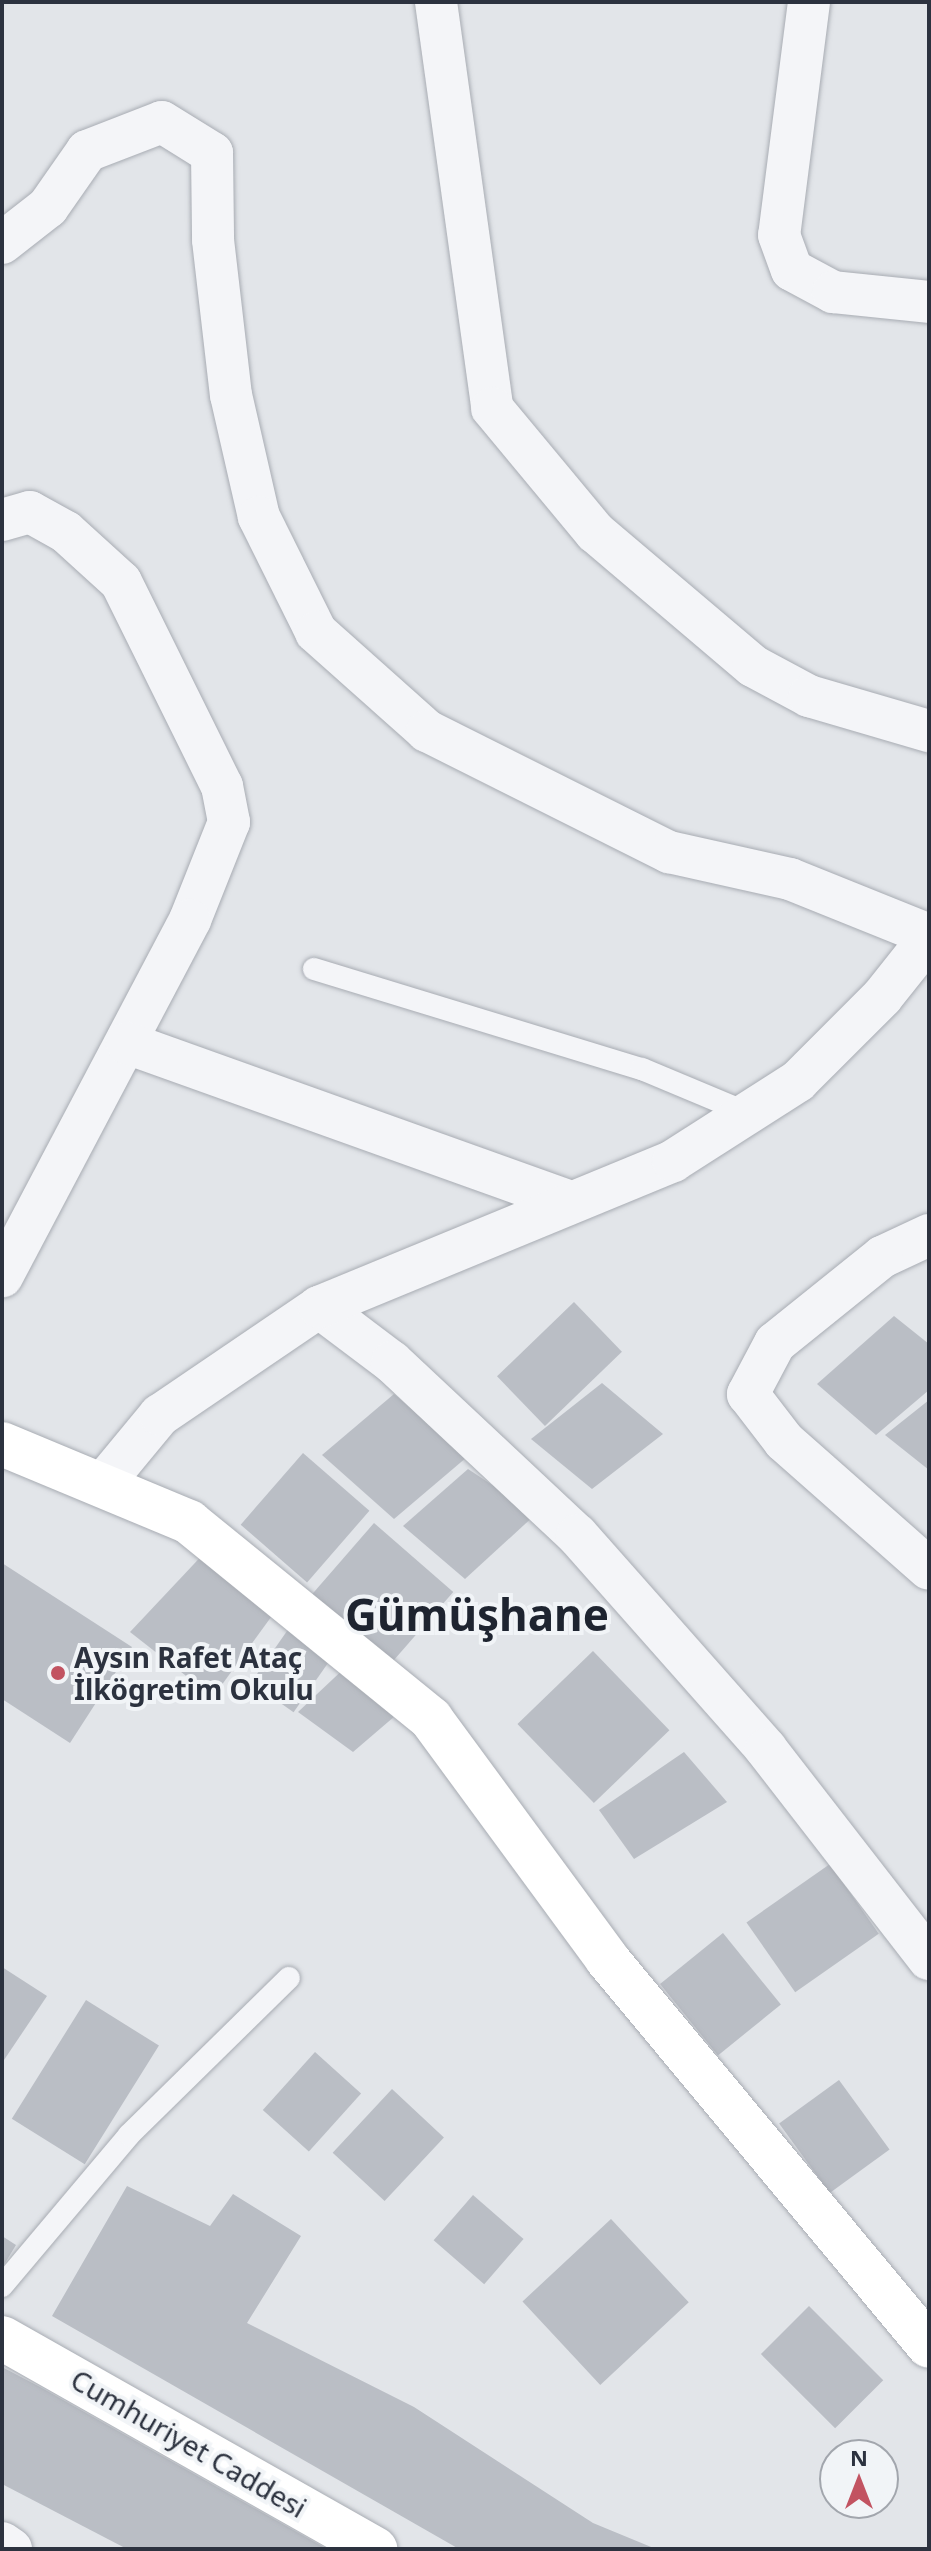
<!DOCTYPE html>
<html>
<head>
<meta charset="utf-8">
<style>
	body { margin:0 }
	#map { position:relative; width:931px; height:2551px; overflow:hidden; background:#e2e5e9; font-family:"Noto Sans",sans-serif }
	div>[style] { position:absolute }
	.building>* { inset:0; background:#babec5; transform-origin:0 0 }
	.roads { filter:drop-shadow(0 0 2px #a8acb3) drop-shadow(0 0 2px #a8acb3) }
	.service>* { height:22px; margin:-11px; padding:0 11px; transform-origin:11px; border-radius:11px; background:#f4f5f8 }
	.minor>* { height:42px; margin:-21px; padding:0 21px; transform-origin:21px; border-radius:21px; background:#f4f5f8 }
	.secondary>* { height:44px; margin:-22px; padding:0 22px; transform-origin:22px; border-radius:22px; background:#fff }
	.dots>* { width:22px; height:22px; translate:-50% -50%; box-sizing:border-box; border:4px solid #f1f4f7; border-radius:50% }
	span { translate:-50% -50%; white-space:nowrap; text-align:center; line-height:1.15; -webkit-text-stroke:8px #f1f4f7; paint-order:stroke }
	.poi-label { font-size:28px; color:#2c323f; font-weight:700 }
	.left { translate:0 -50%; text-align:left }
	.street-label { font-size:28px; color:#2c323f }
	.town-label { font-size:44px; color:#1e2430; font-weight:700 }
	.frame { position:absolute; inset:0; border:4px solid #2c323f; pointer-events:none }
	.north { position:absolute; left:819px; top:2439px; width:80px; height:80px; box-sizing:border-box; background:#f1f4f7; border:2px solid #a2a6ad; border-radius:50%; rotate:0deg; font-size:22px; font-weight:700; line-height:32px; text-align:center; color:#2c323f }
	.north::after { content:''; display:block; margin:auto; width:28px; height:36px; background:#c25361; clip-path:polygon(50% 0,100% 100%,50% 72%,0 100%) }
</style>
</head>
<body>
<div id="map">
	<div class="building">
		<i style="left:574px;top:1302px;width:69px;height:107px;rotate:46deg"></i>
		<i style="clip-path:polygon(894px 1316px,929px 1344px,929px 1390px,876px 1435px,817px 1384px)"></i>
		<i style="clip-path:polygon(602px 1383px,663px 1434px,592px 1489px,531px 1439px)"></i>
		<i style="clip-path:polygon(394px 1394px,467px 1457px,394px 1519px,322px 1455px)"></i>
		<i style="clip-path:polygon(929px 1400px,929px 1470px,885px 1435px)"></i>
		<i style="left:303px;top:1453px;width:88px;height:95px;rotate:41deg"></i>
		<i style="clip-path:polygon(468px 1469px,536px 1514px,465px 1579px,403px 1526px)"></i>
		<i style="left:374px;top:1523px;width:105px;height:95px;rotate:41deg"></i>
		<i style="clip-path:polygon(209px 1548px,282px 1602px,213px 1697px,130px 1632px)"></i>
		<i style="clip-path:polygon(2px 1563px,132px 1647px,70px 1743px,2px 1699px)"></i>
		<i style="left:294px;top:1621px;width:52px;height:75px;rotate:35deg"></i>
		<i style="left:593px;top:1651px;width:110px;height:105px;rotate:46deg"></i>
		<i style="clip-path:polygon(351px 1662px,402px 1710px,353px 1752px,298px 1712px)"></i>
		<i style="clip-path:polygon(684px 1752px,727px 1802px,634px 1859px,599px 1810px)"></i>
		<i style="left:830px;top:1864px;width:85px;height:102px;rotate:55deg"></i>
		<i style="left:723px;top:1933px;width:92px;height:81px;rotate:51deg"></i>
		<i style="clip-path:polygon(2px 1967px,47px 1996px,2px 2063px)"></i>
		<i style="left:86px;top:2000px;width:86px;height:140px;rotate:32deg"></i>
		<i style="left:315px;top:2052px;width:62px;height:78px;rotate:42deg"></i>
		<i style="left:839px;top:2080px;width:86px;height:74px;rotate:54deg"></i>
		<i style="left:392px;top:2089px;width:71px;height:87px;rotate:43deg"></i>
		<i style="clip-path:polygon(127px 2186px,210px 2226px,233px 2194px,301px 2236px,247px 2323px,414px 2407px,593px 2523px,656px 2549px,459px 2549px,52px 2316px)"></i>
		<i style="left:473px;top:2195px;width:67px;height:60px;rotate:41deg"></i>
		<i style="left:611px;top:2219px;width:114px;height:121px;rotate:47deg"></i>
		<i style="clip-path:polygon(2px 2236px,16px 2245px,2px 2268px)"></i>
		<i style="left:809px;top:2306px;width:105px;height:68px;rotate:45deg"></i>
		<i style="clip-path:polygon(2px 2367px,42px 2388px,327px 2549px,127px 2549px,2px 2484px)"></i>
	</div>
	<div class="roads">
		<div class="service">
			<i style="left:314px;top:969px;width:343px;rotate:17deg"></i>
			<i style="left:642px;top:1069px;width:114px;rotate:22.7deg"></i>
			<i style="left:2px;top:2286px;width:197px;rotate:-49.9deg"></i>
			<i style="left:129px;top:2135px;width:224px;rotate:-44.5deg"></i>
		</div>
		<div class="minor">
			<i style="left:436px;top:2px;width:410px;rotate:82.1deg"></i>
			<i style="left:492px;top:408px;width:161px;rotate:50.3deg"></i>
			<i style="left:595px;top:532px;width:207px;rotate:40.3deg"></i>
			<i style="left:753px;top:666px;width:64px;rotate:28.2deg"></i>
			<i style="left:809px;top:696px;width:125px;rotate:16.3deg"></i>
			<i style="left:809px;top:2px;width:235px;rotate:97.3deg"></i>
			<i style="left:779px;top:235px;width:37px;rotate:70deg"></i>
			<i style="left:792px;top:270px;width:47px;rotate:28.2deg"></i>
			<i style="left:833px;top:292px;width:97px;rotate:5.9deg"></i>
			<i style="left:2px;top:243px;width:58px;rotate:-38deg"></i>
			<i style="left:48px;top:207px;width:68px;rotate:-55.1deg"></i>
			<i style="left:87px;top:151px;width:80px;rotate:-21.1deg"></i>
			<i style="left:162px;top:122px;width:59px;rotate:31.8deg"></i>
			<i style="left:212px;top:153px;width:87px;rotate:89.3deg"></i>
			<i style="left:213px;top:240px;width:156px;rotate:83.4deg"></i>
			<i style="left:231px;top:395px;width:125px;rotate:77.1deg"></i>
			<i style="left:259px;top:517px;width:128px;rotate:63.6deg"></i>
			<i style="left:316px;top:632px;width:149px;rotate:41.7deg"></i>
			<i style="left:427px;top:731px;width:271px;rotate:26.6deg"></i>
			<i style="left:669px;top:852px;width:124px;rotate:12.6deg"></i>
			<i style="left:790px;top:879px;width:150px;rotate:21.9deg"></i>
			<i style="left:2px;top:520px;width:29px;rotate:-16deg"></i>
			<i style="left:30px;top:512px;width:41px;rotate:29.1deg"></i>
			<i style="left:66px;top:532px;width:74px;rotate:42.3deg"></i>
			<i style="left:121px;top:582px;width:228px;rotate:63.7deg"></i>
			<i style="left:222px;top:786px;width:37px;rotate:79deg"></i>
			<i style="left:229px;top:822px;width:105px;rotate:111.7deg"></i>
			<i style="left:190px;top:920px;width:403px;rotate:117.8deg"></i>
			<i style="left:127px;top:1043px;width:469px;rotate:19.7deg"></i>
			<i style="left:929px;top:1235px;width:52px;rotate:154.9deg"></i>
			<i style="left:882px;top:1257px;width:137px;rotate:141.2deg"></i>
			<i style="left:775px;top:1343px;width:58px;rotate:117.9deg"></i>
			<i style="left:748px;top:1394px;width:59px;rotate:52.5deg"></i>
			<i style="left:784px;top:1441px;width:193px;rotate:41.4deg"></i>
			<i style="left:319px;top:1307px;width:91px;rotate:37deg"></i>
			<i style="left:392px;top:1362px;width:253px;rotate:43.1deg"></i>
			<i style="left:577px;top:1535px;width:286px;rotate:48.5deg"></i>
			<i style="left:766px;top:1749px;width:266px;rotate:52.2deg"></i>
			<i style="left:102px;top:1485px;width:91px;rotate:-50.4deg"></i>
			<i style="left:160px;top:1415px;width:192px;rotate:-34.2deg"></i>
			<i style="left:319px;top:1307px;width:383px;rotate:-22.4deg"></i>
			<i style="left:673px;top:1161px;width:148px;rotate:-32.6deg"></i>
			<i style="left:798px;top:1081px;width:119px;rotate:-45deg"></i>
			<i style="left:882px;top:997px;width:75px;rotate:-51.5deg"></i>
			<i style="left:2px;top:2543px;width:11px;rotate:34deg"></i>
		</div>
		<div class="secondary">
			<i style="left:2px;top:1444px;width:203px;rotate:22.6deg"></i>
			<i style="left:189px;top:1522px;width:312px;rotate:39.1deg"></i>
			<i style="left:431px;top:1719px;width:298px;rotate:53.7deg"></i>
			<i style="left:607px;top:1959px;width:503px;rotate:50.24deg"></i>
			<i style="left:2px;top:2338px;width:429px;rotate:29.5deg"></i>
		</div>
	</div>
	<div class="dots">
		<i style="left:58px;top:1673px;background:#c25361"></i>
	</div>
	<div class="poi-label">
		<span class="left" style="left:74px;top:1673px">Aysın Rafet Ataç<br>İlkögretim Okulu</span>
	</div>
	<div class="street-label">
		<span style="left:189px;top:2443px;rotate:30deg">Cumhuriyet Caddesi</span>
	</div>
	<div class="town-label">
		<span style="left:477px;top:1614px">Gümüşhane</span>
	</div>
	<div class="frame"></div>
	<div class="north">N</div>
</div>
</body>
</html>
